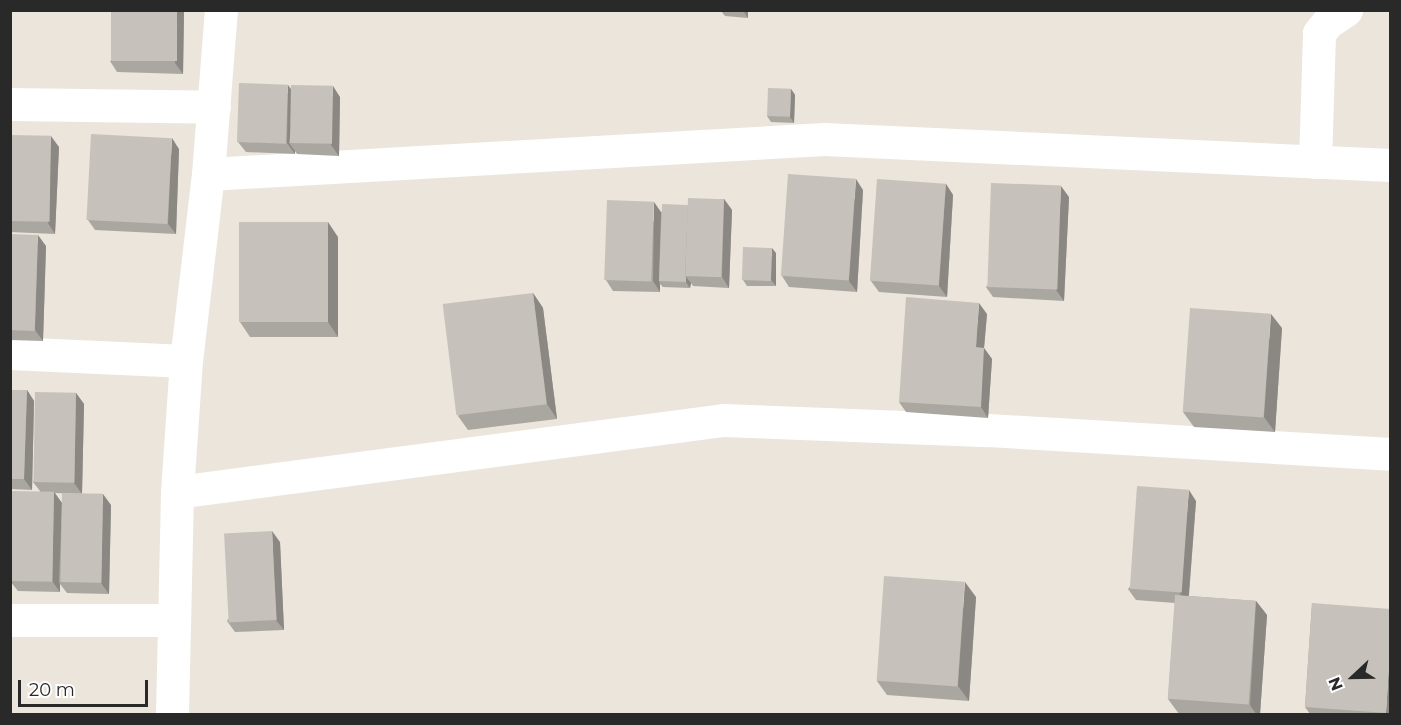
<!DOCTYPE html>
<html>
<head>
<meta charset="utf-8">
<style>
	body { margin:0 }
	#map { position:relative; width:1401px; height:725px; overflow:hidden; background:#ebe5db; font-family:Montserrat,sans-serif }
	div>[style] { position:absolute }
	.street>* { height:33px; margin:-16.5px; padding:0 16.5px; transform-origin:16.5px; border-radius:16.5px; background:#fff }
	.wall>* { inset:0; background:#aaa7a1 }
	.shaded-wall>* { inset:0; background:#8b8883 }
	.building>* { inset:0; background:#c6c2bb; transform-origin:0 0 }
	span { translate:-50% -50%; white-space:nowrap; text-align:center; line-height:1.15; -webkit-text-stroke:6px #fff; paint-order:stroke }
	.frame { position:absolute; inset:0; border:12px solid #292929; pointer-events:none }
	.north { position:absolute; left:1323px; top:647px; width:60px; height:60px; -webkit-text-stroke:4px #fff; paint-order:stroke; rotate:248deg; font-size:16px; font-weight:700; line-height:24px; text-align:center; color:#292929 }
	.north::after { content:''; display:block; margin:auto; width:21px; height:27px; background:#292929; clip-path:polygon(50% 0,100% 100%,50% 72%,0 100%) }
	.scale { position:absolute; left:18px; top:680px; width:130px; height:27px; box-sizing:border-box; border:3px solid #292929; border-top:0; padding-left:8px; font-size:18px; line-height:21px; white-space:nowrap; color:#292929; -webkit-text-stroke:4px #fff; paint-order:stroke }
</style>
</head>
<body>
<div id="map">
	<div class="street">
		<i style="left:10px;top:104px;width:204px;rotate:0.8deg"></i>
		<i style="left:1315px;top:162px;width:129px;rotate:-88.2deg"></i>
		<i style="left:1319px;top:33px;width:14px;rotate:-51deg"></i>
		<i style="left:1328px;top:22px;width:22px;rotate:-34deg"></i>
		<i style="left:208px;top:174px;width:617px;rotate:-3.25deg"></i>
		<i style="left:824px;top:139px;width:567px;rotate:2.63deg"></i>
		<i style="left:10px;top:353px;width:176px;rotate:2.6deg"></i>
		<i style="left:177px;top:492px;width:551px;rotate:-7.51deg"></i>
		<i style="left:723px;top:420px;width:265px;rotate:2.2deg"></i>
		<i style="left:988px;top:430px;width:403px;rotate:3.4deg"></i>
		<i style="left:10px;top:620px;width:164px"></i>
		<i style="left:172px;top:714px;width:222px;rotate:-88.7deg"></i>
		<i style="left:177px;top:492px;width:131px;rotate:-86.1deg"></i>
		<i style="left:186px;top:361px;width:188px;rotate:-83.3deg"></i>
		<i style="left:208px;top:174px;width:165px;rotate:-85.5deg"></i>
	</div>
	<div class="wall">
		<i style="clip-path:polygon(184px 10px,183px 74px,117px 72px,110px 61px)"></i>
		<i style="clip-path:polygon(748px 10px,748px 18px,725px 16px,721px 11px)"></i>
		<i style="clip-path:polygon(291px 89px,340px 97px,339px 156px,297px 154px,295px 151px,295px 154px,246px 152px,238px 142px)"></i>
		<i style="clip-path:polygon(791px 89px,795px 95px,794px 123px,771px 122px,767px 116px)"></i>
		<i style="clip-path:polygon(10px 135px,59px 147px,55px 234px,10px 232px)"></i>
		<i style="clip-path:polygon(179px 149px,176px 234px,95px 230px,88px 220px)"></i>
		<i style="clip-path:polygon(946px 184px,953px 195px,947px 297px,879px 292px,871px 281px)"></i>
		<i style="clip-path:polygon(863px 190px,857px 292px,789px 287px,782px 276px)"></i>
		<i style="clip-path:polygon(1069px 197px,1064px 301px,993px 297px,986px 287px)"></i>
		<i style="clip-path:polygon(724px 199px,732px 210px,729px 288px,693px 286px,691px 283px,690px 288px,663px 287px,660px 284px,660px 292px,613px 291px,606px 280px,661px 212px,688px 205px)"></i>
		<i style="clip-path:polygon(10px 234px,46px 246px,43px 341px,10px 340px)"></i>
		<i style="clip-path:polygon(338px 237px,338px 337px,250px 337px,240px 322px)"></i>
		<i style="clip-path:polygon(776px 253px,776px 286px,747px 286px,743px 280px)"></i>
		<i style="clip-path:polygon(533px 293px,543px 308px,557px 419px,468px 430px,458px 416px)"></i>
		<i style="clip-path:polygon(987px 314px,984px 348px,992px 359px,988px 418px,906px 412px,899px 402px)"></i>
		<i style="clip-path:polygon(1282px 328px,1275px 432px,1194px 427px,1183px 412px)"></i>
		<i style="clip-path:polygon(10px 390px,27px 390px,34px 401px,32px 490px,10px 489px)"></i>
		<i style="clip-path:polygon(76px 393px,84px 404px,82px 494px,55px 493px,61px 502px,111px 505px,109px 594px,67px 593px,60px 584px,60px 592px,18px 591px,10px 581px,10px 560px,40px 491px,33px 482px)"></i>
		<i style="clip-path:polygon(1196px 501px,1189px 596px,1256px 601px,1267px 615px,1260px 714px,1179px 714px,1168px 699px,1175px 603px,1136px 600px,1128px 589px)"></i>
		<i style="clip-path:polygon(280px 542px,284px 630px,235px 632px,227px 621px)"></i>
		<i style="clip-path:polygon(976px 597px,969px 701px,887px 695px,877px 681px)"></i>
		<i style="clip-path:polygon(1312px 603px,1390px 714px,1310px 714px,1305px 707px)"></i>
	</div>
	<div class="shaded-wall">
		<i style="clip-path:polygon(177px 10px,184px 10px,183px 74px,175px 63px)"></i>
		<i style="clip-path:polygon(744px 10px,748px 10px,748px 18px,744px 12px)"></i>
		<i style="clip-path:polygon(288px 85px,296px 96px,289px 143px,295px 151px,295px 154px,287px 143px)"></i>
		<i style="clip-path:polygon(333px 86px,340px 97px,339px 156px,331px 145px)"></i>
		<i style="clip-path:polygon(791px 89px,795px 95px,794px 123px,790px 117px)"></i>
		<i style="clip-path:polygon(51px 136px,59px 147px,55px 234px,48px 223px)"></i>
		<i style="clip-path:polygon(172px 138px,179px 149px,176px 234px,168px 224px)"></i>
		<i style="clip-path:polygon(856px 179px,863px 190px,857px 292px,849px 281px)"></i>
		<i style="clip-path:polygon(946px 184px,953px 195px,947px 297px,939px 286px)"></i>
		<i style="clip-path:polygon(1061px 186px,1069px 197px,1064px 301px,1056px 290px)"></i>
		<i style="clip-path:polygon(724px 199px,732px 210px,729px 288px,722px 277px)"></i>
		<i style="clip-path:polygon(654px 202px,661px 212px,659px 281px,660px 284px,660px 292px,653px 281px)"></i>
		<i style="clip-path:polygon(328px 222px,338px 237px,338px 337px,328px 322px)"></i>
		<i style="clip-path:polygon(38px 235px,46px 246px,43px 341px,35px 330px)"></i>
		<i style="clip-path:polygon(772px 248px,776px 253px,776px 286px,771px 280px)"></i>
		<i style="clip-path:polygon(686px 277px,691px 283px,690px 288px,686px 282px)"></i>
		<i style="clip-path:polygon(533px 293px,543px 308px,557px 419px,547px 404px)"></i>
		<i style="clip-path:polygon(979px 303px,987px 314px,984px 348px,992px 359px,988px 418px,981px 407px,976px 347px)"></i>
		<i style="clip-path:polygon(1271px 314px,1282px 328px,1275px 432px,1264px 417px)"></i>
		<i style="clip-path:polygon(27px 390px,34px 401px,32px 490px,24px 479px)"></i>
		<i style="clip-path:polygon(76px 393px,84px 404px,82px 494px,74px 483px)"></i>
		<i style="clip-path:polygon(1189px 490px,1196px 501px,1188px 604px,1180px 594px)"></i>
		<i style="clip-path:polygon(54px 492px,62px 503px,59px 582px,60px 584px,60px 592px,52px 581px)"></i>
		<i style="clip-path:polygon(103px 494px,111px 505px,109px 594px,101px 583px)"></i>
		<i style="clip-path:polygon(272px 531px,280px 542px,284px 630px,276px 620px)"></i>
		<i style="clip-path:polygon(965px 582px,976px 597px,969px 701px,958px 686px)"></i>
		<i style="clip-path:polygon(1256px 601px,1267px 615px,1260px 714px,1256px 714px,1250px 705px)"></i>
		<i style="clip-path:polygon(1390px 648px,1390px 714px,1387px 714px,1386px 713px)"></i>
	</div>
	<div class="building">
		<i style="left:111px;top:10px;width:66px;height:51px"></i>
		<i style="clip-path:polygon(721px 10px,744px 10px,744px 12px)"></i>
		<i style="left:239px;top:83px;width:49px;height:59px;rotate:2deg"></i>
		<i style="left:291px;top:85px;width:42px;height:58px;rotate:1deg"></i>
		<i style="left:768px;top:88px;width:23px;height:28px;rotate:2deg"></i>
		<i style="left:91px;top:134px;width:81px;height:86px;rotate:3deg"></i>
		<i style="left:10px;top:135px;width:41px;height:86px;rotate:1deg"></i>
		<i style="left:788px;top:174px;width:68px;height:102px;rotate:4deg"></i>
		<i style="left:877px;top:179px;width:69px;height:102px;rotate:4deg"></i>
		<i style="left:991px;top:183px;width:70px;height:104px;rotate:2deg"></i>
		<i style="left:688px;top:198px;width:36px;height:78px;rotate:2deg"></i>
		<i style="left:607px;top:200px;width:47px;height:80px;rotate:2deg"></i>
		<i style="clip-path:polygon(662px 204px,688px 205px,685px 276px,686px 277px,686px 282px,659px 281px)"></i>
		<i style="left:239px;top:222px;width:89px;height:100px"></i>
		<i style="left:10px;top:234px;width:28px;height:96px;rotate:2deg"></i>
		<i style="left:743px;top:247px;width:29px;height:33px;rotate:2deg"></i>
		<i style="left:533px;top:293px;width:112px;height:91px;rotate:83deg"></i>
		<i style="clip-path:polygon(906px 297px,979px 303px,976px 347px,984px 348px,981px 407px,899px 402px)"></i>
		<i style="left:1190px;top:308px;width:81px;height:104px;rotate:4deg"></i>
		<i style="clip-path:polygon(10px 390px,27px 390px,24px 479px,10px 479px)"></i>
		<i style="left:35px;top:392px;width:41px;height:90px;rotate:1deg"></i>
		<i style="left:1137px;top:486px;width:52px;height:103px;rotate:4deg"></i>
		<i style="left:12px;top:491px;width:42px;height:90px;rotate:1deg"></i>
		<i style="left:62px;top:493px;width:41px;height:89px;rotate:1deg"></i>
		<i style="left:272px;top:531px;width:89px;height:48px;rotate:87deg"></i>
		<i style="left:884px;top:576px;width:81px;height:105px;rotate:4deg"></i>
		<i style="left:1175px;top:595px;width:81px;height:104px;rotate:4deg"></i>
		<i style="clip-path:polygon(1312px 603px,1390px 609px,1390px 648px,1386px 713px,1305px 707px)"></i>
	</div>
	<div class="frame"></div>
	<div class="north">N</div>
	<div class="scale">20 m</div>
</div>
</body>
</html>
